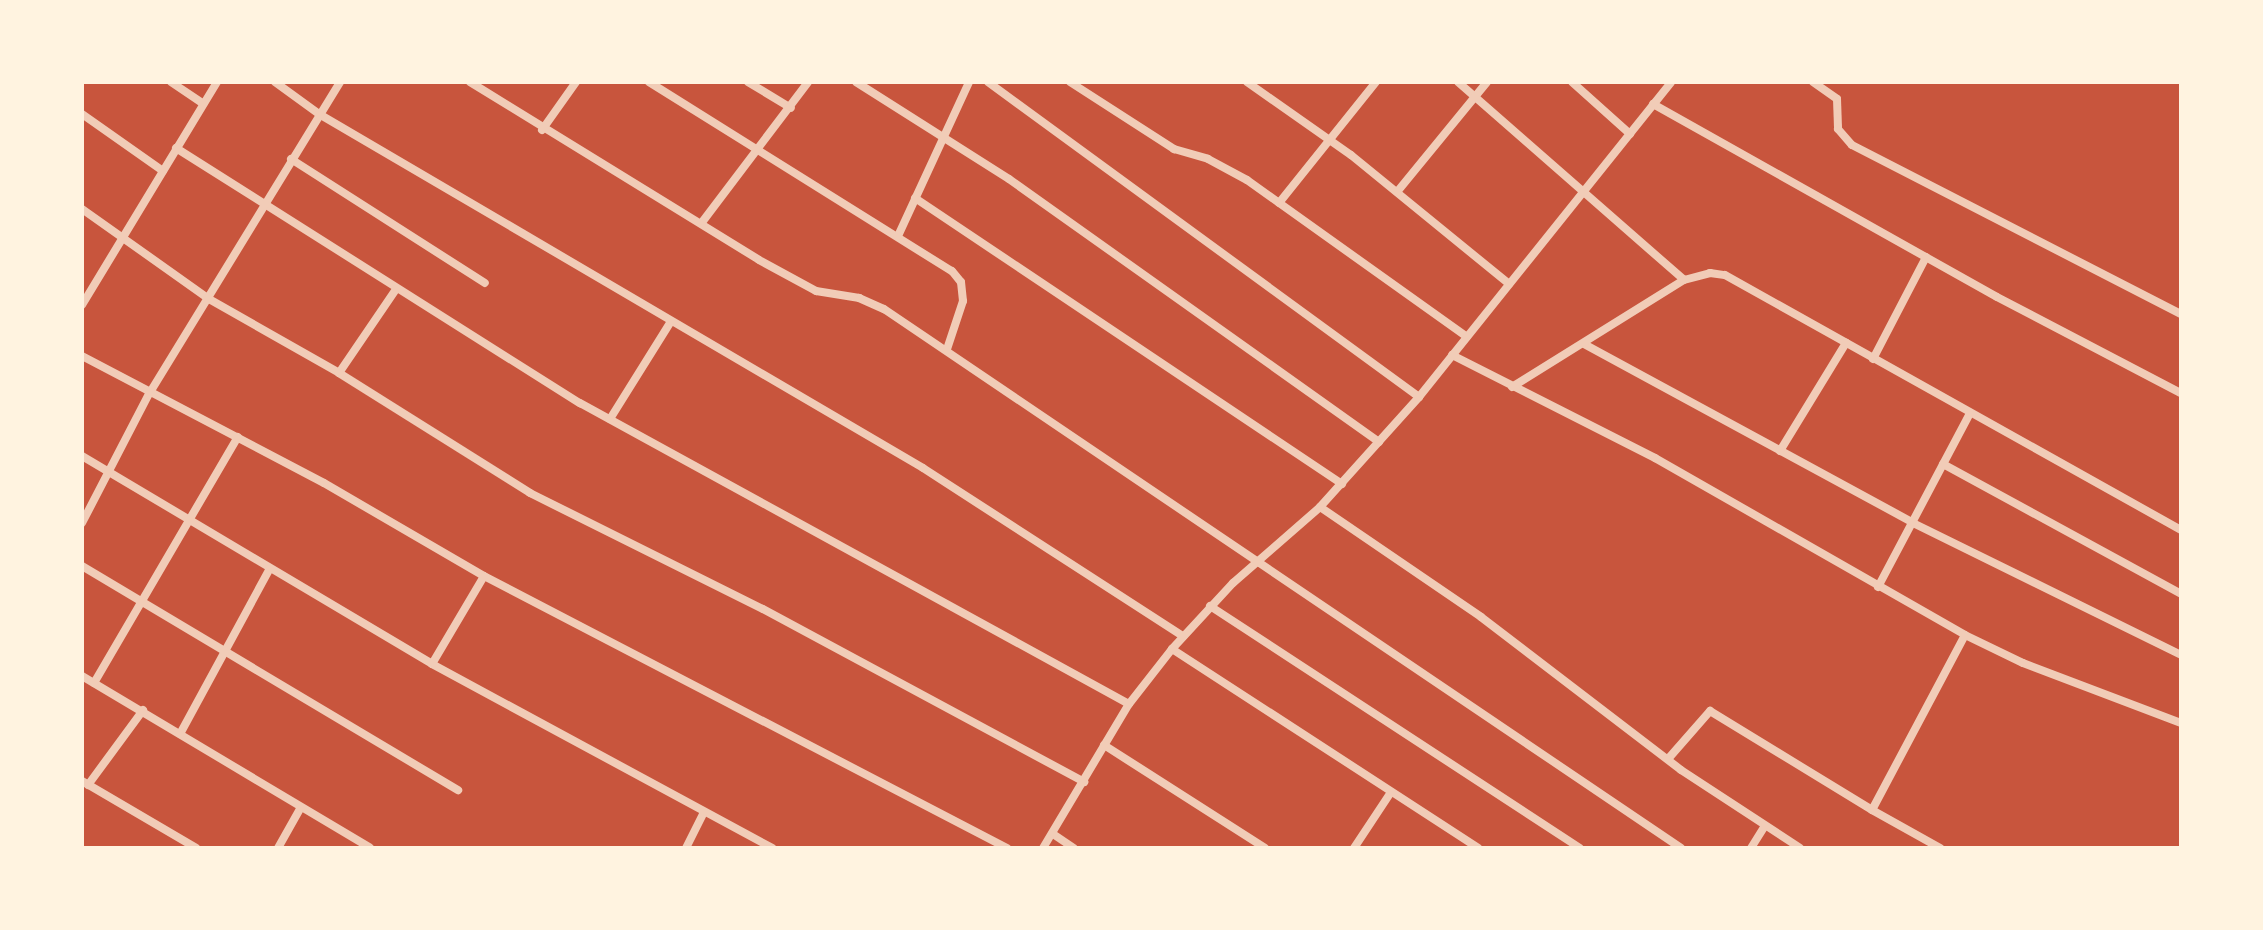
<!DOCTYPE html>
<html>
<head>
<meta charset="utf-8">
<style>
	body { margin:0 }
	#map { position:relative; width:2263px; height:930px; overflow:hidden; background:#c8553d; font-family:"Noto Sans",sans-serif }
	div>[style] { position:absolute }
	.minor>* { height:8px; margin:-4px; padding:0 4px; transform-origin:4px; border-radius:4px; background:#f1ccb7 }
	span { translate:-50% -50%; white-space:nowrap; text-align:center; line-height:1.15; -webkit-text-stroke:8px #fff3e0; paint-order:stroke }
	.frame { position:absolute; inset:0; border:84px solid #fff3e0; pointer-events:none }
</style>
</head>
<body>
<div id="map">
	<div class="minor">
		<i style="left:171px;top:82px;width:37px;rotate:34deg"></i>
		<i style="left:275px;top:82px;width:54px;rotate:36deg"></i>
		<i style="left:319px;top:114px;width:700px;rotate:30.37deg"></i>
		<i style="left:923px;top:468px;width:310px;rotate:32.9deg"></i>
		<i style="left:470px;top:82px;width:339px;rotate:31.6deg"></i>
		<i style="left:759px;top:260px;width:65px;rotate:28.5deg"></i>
		<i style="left:816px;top:291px;width:44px;rotate:9.2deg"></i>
		<i style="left:859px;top:298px;width:27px;rotate:24deg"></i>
		<i style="left:884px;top:309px;width:962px;rotate:34.07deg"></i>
		<i style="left:649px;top:82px;width:357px;rotate:32deg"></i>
		<i style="left:952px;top:271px;width:14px;rotate:51deg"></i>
		<i style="left:961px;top:282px;width:19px;rotate:84deg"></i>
		<i style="left:963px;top:301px;width:51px;rotate:108.4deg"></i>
		<i style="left:748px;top:82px;width:50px;rotate:31.2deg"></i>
		<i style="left:856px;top:82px;width:181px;rotate:32.4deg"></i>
		<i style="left:1009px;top:179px;width:454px;rotate:35.4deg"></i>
		<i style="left:988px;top:82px;width:534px;rotate:36.16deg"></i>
		<i style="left:1070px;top:82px;width:124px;rotate:32.8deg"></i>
		<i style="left:1174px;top:149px;width:35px;rotate:16deg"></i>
		<i style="left:1208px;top:159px;width:44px;rotate:28.3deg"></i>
		<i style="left:1247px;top:180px;width:270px;rotate:35.5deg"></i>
		<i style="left:1247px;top:82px;width:127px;rotate:35.1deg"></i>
		<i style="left:1351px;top:155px;width:204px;rotate:39.2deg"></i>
		<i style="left:1458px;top:82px;width:300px;rotate:41.2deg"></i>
		<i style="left:1572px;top:82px;width:78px;rotate:41.9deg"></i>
		<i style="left:1813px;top:82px;width:29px;rotate:35deg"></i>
		<i style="left:1837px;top:99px;width:30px;rotate:88deg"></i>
		<i style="left:1838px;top:129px;width:21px;rotate:49deg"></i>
		<i style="left:1852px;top:145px;width:370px;rotate:27.2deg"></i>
		<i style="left:1653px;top:104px;width:394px;rotate:29.3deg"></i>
		<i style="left:1997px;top:297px;width:208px;rotate:27.6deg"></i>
		<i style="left:82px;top:114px;width:99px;rotate:35.1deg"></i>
		<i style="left:542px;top:130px;width:59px;rotate:-54.7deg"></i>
		<i style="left:176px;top:148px;width:478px;rotate:32.3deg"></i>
		<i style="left:580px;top:403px;width:626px;rotate:28.73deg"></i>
		<i style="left:291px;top:159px;width:230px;rotate:32.6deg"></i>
		<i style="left:1397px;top:192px;width:142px;rotate:-50.7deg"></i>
		<i style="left:915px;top:198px;width:514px;rotate:33.81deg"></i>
		<i style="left:1279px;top:203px;width:155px;rotate:-51.3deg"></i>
		<i style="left:82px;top:209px;width:156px;rotate:35.3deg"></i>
		<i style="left:209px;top:299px;width:150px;rotate:29.6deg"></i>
		<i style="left:339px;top:373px;width:226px;rotate:32.1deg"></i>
		<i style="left:530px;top:493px;width:260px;rotate:26.5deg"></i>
		<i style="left:763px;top:609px;width:365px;rotate:28.3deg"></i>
		<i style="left:703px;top:221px;width:174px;rotate:-52.9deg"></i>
		<i style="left:898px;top:236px;width:170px;rotate:-65.2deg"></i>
		<i style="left:82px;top:305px;width:261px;rotate:-58.8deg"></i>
		<i style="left:1584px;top:344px;width:375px;rotate:28.5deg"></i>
		<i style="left:1913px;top:523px;width:299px;rotate:26.2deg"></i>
		<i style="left:1452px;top:355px;width:228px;rotate:26.9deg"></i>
		<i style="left:1655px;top:458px;width:357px;rotate:29.7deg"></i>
		<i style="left:1965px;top:635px;width:64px;rotate:25.8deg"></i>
		<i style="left:2023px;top:663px;width:169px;rotate:20.8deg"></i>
		<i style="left:82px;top:356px;width:273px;rotate:27.7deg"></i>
		<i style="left:324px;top:483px;width:185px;rotate:30.2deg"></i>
		<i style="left:484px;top:576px;width:590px;rotate:27.48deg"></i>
		<i style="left:1873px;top:359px;width:115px;rotate:-62.5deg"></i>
		<i style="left:339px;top:373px;width:102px;rotate:-55.8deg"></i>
		<i style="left:1512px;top:387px;width:203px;rotate:-31.9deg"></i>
		<i style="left:1684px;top:280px;width:27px;rotate:-15deg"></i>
		<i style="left:1710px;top:273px;width:15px;rotate:8deg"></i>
		<i style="left:1725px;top:275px;width:522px;rotate:29.21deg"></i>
		<i style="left:610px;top:419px;width:113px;rotate:-58deg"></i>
		<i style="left:1780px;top:451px;width:127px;rotate:-58.6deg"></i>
		<i style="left:82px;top:456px;width:407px;rotate:30.7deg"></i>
		<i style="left:432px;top:664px;width:387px;rotate:28.4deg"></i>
		<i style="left:1943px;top:464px;width:271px;rotate:28.6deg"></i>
		<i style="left:1320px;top:507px;width:195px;rotate:34.3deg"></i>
		<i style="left:1481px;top:617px;width:252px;rotate:37.4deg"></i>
		<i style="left:1681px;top:770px;width:142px;rotate:33.2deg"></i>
		<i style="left:82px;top:523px;width:145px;rotate:-62.6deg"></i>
		<i style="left:149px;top:394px;width:366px;rotate:-58.5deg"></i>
		<i style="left:82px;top:566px;width:438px;rotate:30.8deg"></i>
		<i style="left:1878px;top:587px;width:197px;rotate:-62.1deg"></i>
		<i style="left:1210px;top:606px;width:442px;rotate:33.2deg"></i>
		<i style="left:1172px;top:649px;width:365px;rotate:33deg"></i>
		<i style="left:432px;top:664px;width:102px;rotate:-59.4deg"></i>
		<i style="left:82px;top:676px;width:335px;rotate:30.8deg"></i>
		<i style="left:94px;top:683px;width:285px;rotate:-59.7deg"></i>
		<i style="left:180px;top:734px;width:187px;rotate:-61.5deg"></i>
		<i style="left:1104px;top:745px;width:191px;rotate:32.6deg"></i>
		<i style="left:1668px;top:759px;width:64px;rotate:-48.8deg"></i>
		<i style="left:1710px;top:711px;width:190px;rotate:31.4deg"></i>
		<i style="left:1872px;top:810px;width:198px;rotate:-62deg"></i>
		<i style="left:82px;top:781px;width:132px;rotate:30.4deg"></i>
		<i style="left:88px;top:785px;width:93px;rotate:-53.7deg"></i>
		<i style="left:1872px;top:810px;width:78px;rotate:29.2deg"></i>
		<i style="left:1053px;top:834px;width:25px;rotate:34deg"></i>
		<i style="left:278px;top:848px;width:45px;rotate:-60.6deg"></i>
		<i style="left:686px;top:848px;width:40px;rotate:-63.4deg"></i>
		<i style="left:1043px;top:848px;width:168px;rotate:-59.2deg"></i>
		<i style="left:1129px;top:704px;width:70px;rotate:-52deg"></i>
		<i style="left:1172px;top:649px;width:90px;rotate:-47.3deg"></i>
		<i style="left:1233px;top:583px;width:116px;rotate:-41.1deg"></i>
		<i style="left:1320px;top:507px;width:148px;rotate:-48deg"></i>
		<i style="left:1419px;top:397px;width:403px;rotate:-51.3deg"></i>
		<i style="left:1354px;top:848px;width:67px;rotate:-56.5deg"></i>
		<i style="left:1751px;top:848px;width:25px;rotate:-58deg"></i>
	</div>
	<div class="frame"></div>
</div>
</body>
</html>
